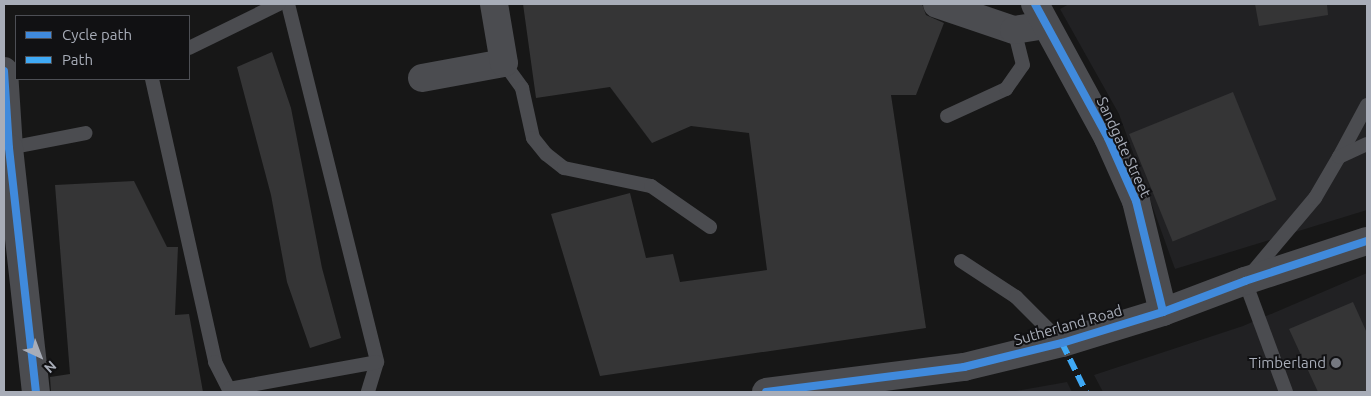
<!DOCTYPE html>
<html>
<head>
<meta charset="utf-8">
<style>
	body { margin:0 }
	#map { position:relative; width:1371px; height:396px; overflow:hidden; background:#171717; font-family:Ubuntu,sans-serif }
	div>[style] { position:absolute }
	.built>* { inset:0; background:#212123 }
	.building>* { inset:0; background:#353536; transform-origin:0 0 }
	.service>* { height:14px; margin:-7px; padding:0 7px; transform-origin:7px; border-radius:7px; background:#4b4c50 }
	.minor>* { height:28px; margin:-14px; padding:0 14px; transform-origin:14px; border-radius:14px; background:#4b4c50 }
	.tertiary>* { height:28px; margin:-14px; padding:0 14px; transform-origin:14px; border-radius:14px; background:#4b4c50 }
	.quiet>* { height:6px; margin-top:-3px; transform-origin:0; background:repeating-linear-gradient(90deg,#3fa9f5 0 12px,transparent 0 18px) }
	.cycleway>* { height:8px; margin:-4px; padding:0 4px; transform-origin:4px; border-radius:4px; background:#408adc }
	.dots>* { width:14px; height:14px; translate:-50% -50%; box-sizing:border-box; border:2px solid #111113; border-radius:50% }
	span { translate:-50% -50%; white-space:nowrap; text-align:center; line-height:1.15; -webkit-text-stroke:4px #111113; paint-order:stroke }
	.street-label { font-size:15px; color:#a8adb8 }
	.poi-label { font-size:15px; color:#a8adb8 }
	.right { translate:-100% -50%; text-align:right }
	.frame { position:absolute; inset:0; border:5px solid #a8adb8; pointer-events:none }
	.legend { position:absolute; left:15px; top:15px; width:175px; height:65px; box-sizing:border-box; background:#111113; border:1px solid #4d4f55; margin:0; padding:6px 9px; list-style:none; font-size:15px; color:#a8adb8 }
	.legend li { display:flex; align-items:center; gap:10px; height:25px }
	.legend b { width:25px; border:1px solid #4d4f55 }
	.north { position:absolute; left:15px; top:331px; width:50px; height:50px; -webkit-text-stroke:4px #111113; paint-order:stroke; rotate:137deg; font-size:14px; font-weight:700; line-height:20px; text-align:center; color:#a8adb8 }
	.north::after { content:''; display:block; margin:auto; width:18px; height:22px; background:#a8adb8; clip-path:polygon(50% 0,100% 100%,50% 72%,0 100%) }
</style>
</head>
<body>
<div id="map">
	<div class="built">
		<i style="clip-path:polygon(1069px 4px,1367px 4px,1367px 210px,1175px 269px,1119px 114px,1060px 9px)"></i>
		<i style="clip-path:polygon(1367px 273px,1367px 392px,1103px 392px,1094px 375px,1243px 326px)"></i>
		<i style="clip-path:polygon(1067px 382px,1072px 392px,1010px 392px)"></i>
	</div>
	<div class="building">
		<i style="clip-path:polygon(523px 4px,922px 4px,926px 15px,944px 23px,916px 95px,891px 95px,926px 328px,600px 376px,551px 214px,630px 193px,646px 258px,673px 254px,680px 282px,767px 270px,749px 133px,691px 126px,652px 143px,610px 87px,536px 98px)"></i>
		<i style="clip-path:polygon(1255px 4px,1327px 4px,1328px 15px,1259px 26px)"></i>
		<i style="clip-path:polygon(272px 52px,291px 108px,322px 268px,341px 338px,310px 348px,287px 282px,271px 195px,237px 67px)"></i>
		<i style="left:1233px;top:92px;width:116px;height:112px;rotate:68deg"></i>
		<i style="clip-path:polygon(134px 181px,167px 247px,178px 247px,175px 315px,189px 314px,203px 392px,51px 392px,50px 377px,70px 374px,55px 185px)"></i>
		<i style="clip-path:polygon(1353px 302px,1367px 333px,1367px 392px,1318px 392px,1289px 329px)"></i>
	</div>
	<div class="service">
		<i style="left:288px;top:4px;width:369px;rotate:76deg"></i>
		<i style="left:377px;top:362px;width:31px;rotate:107deg"></i>
		<i style="left:189px;top:48px;width:100px;rotate:-26.1deg"></i>
		<i style="left:504px;top:63px;width:31px;rotate:54deg"></i>
		<i style="left:522px;top:88px;width:51px;rotate:77.6deg"></i>
		<i style="left:533px;top:138px;width:21px;rotate:51deg"></i>
		<i style="left:546px;top:154px;width:23px;rotate:38deg"></i>
		<i style="left:564px;top:168px;width:89px;rotate:11.7deg"></i>
		<i style="left:651px;top:186px;width:72px;rotate:34.8deg"></i>
		<i style="left:152px;top:79px;width:290px;rotate:77.4deg"></i>
		<i style="left:215px;top:362px;width:34px;rotate:63deg"></i>
		<i style="left:947px;top:116px;width:65px;rotate:-24.6deg"></i>
		<i style="left:1006px;top:89px;width:29px;rotate:-55deg"></i>
		<i style="left:1023px;top:65px;width:36px;rotate:-104deg"></i>
		<i style="left:9px;top:148px;width:78px;rotate:-11deg"></i>
		<i style="left:1339px;top:157px;width:59px;rotate:-61.7deg"></i>
		<i style="left:961px;top:261px;width:66px;rotate:33.2deg"></i>
		<i style="left:1016px;top:297px;width:65px;rotate:45deg"></i>
		<i style="left:229px;top:389px;width:150px;rotate:-10.3deg"></i>
		<i style="left:1286px;top:392px;width:118px;rotate:-110.3deg"></i>
		<i style="left:1245px;top:281px;width:109px;rotate:-49.9deg"></i>
		<i style="left:1315px;top:198px;width:48px;rotate:-59.7deg"></i>
		<i style="left:1339px;top:157px;width:31px;rotate:-25deg"></i>
	</div>
	<div class="minor">
		<i style="left:937px;top:4px;width:81px;rotate:18.7deg"></i>
		<i style="left:1014px;top:30px;width:32px;rotate:-9deg"></i>
		<i style="left:1035px;top:4px;width:153px;rotate:61.4deg"></i>
		<i style="left:1108px;top:138px;width:69px;rotate:66deg"></i>
		<i style="left:1136px;top:201px;width:114px;rotate:76.3deg"></i>
		<i style="left:422px;top:78px;width:83px;rotate:-10.4deg"></i>
		<i style="left:504px;top:63px;width:60px;rotate:-99.6deg"></i>
	</div>
	<div class="tertiary">
		<i style="left:4px;top:71px;width:77px;rotate:86.3deg"></i>
		<i style="left:9px;top:148px;width:245px;rotate:83.7deg"></i>
		<i style="left:766px;top:392px;width:200px;rotate:-7.2deg"></i>
		<i style="left:964px;top:367px;width:101px;rotate:-13.8deg"></i>
		<i style="left:1062px;top:343px;width:106px;rotate:-17.1deg"></i>
		<i style="left:1163px;top:312px;width:88px;rotate:-20.7deg"></i>
		<i style="left:1245px;top:281px;width:128px;rotate:-18.2deg"></i>
	</div>
	<div class="quiet">
		<i style="left:1062px;top:343px;width:55px;rotate:63.9deg"></i>
	</div>
	<div class="cycleway">
		<i style="left:1035px;top:4px;width:153px;rotate:61.4deg"></i>
		<i style="left:1108px;top:138px;width:69px;rotate:66deg"></i>
		<i style="left:1136px;top:201px;width:114px;rotate:76.3deg"></i>
		<i style="left:4px;top:71px;width:77px;rotate:86.3deg"></i>
		<i style="left:9px;top:148px;width:245px;rotate:83.7deg"></i>
		<i style="left:766px;top:392px;width:200px;rotate:-7.2deg"></i>
		<i style="left:964px;top:367px;width:101px;rotate:-13.8deg"></i>
		<i style="left:1062px;top:343px;width:106px;rotate:-17.1deg"></i>
		<i style="left:1163px;top:312px;width:88px;rotate:-20.7deg"></i>
		<i style="left:1245px;top:281px;width:128px;rotate:-18.2deg"></i>
	</div>
	<div class="dots">
		<i style="left:1336px;top:363px;background:#757880"></i>
	</div>
	<div class="street-label">
		<span style="left:1124px;top:147px;rotate:65deg">Sandgate Street</span>
		<span style="left:1068px;top:325px;rotate:-16deg">Sutherland Road</span>
	</div>
	<div class="poi-label">
		<span class="right" style="left:1326px;top:363px">Timberland</span>
	</div>
	<div class="frame"></div>
	<ul class="legend">
	<li><b style="height:6px;background:#408adc"></b>Cycle path</li>
	<li><b style="height:6px;background:#3fa9f5"></b>Path</li>
	</ul>
	<div class="north">N</div>
</div>
</body>
</html>
